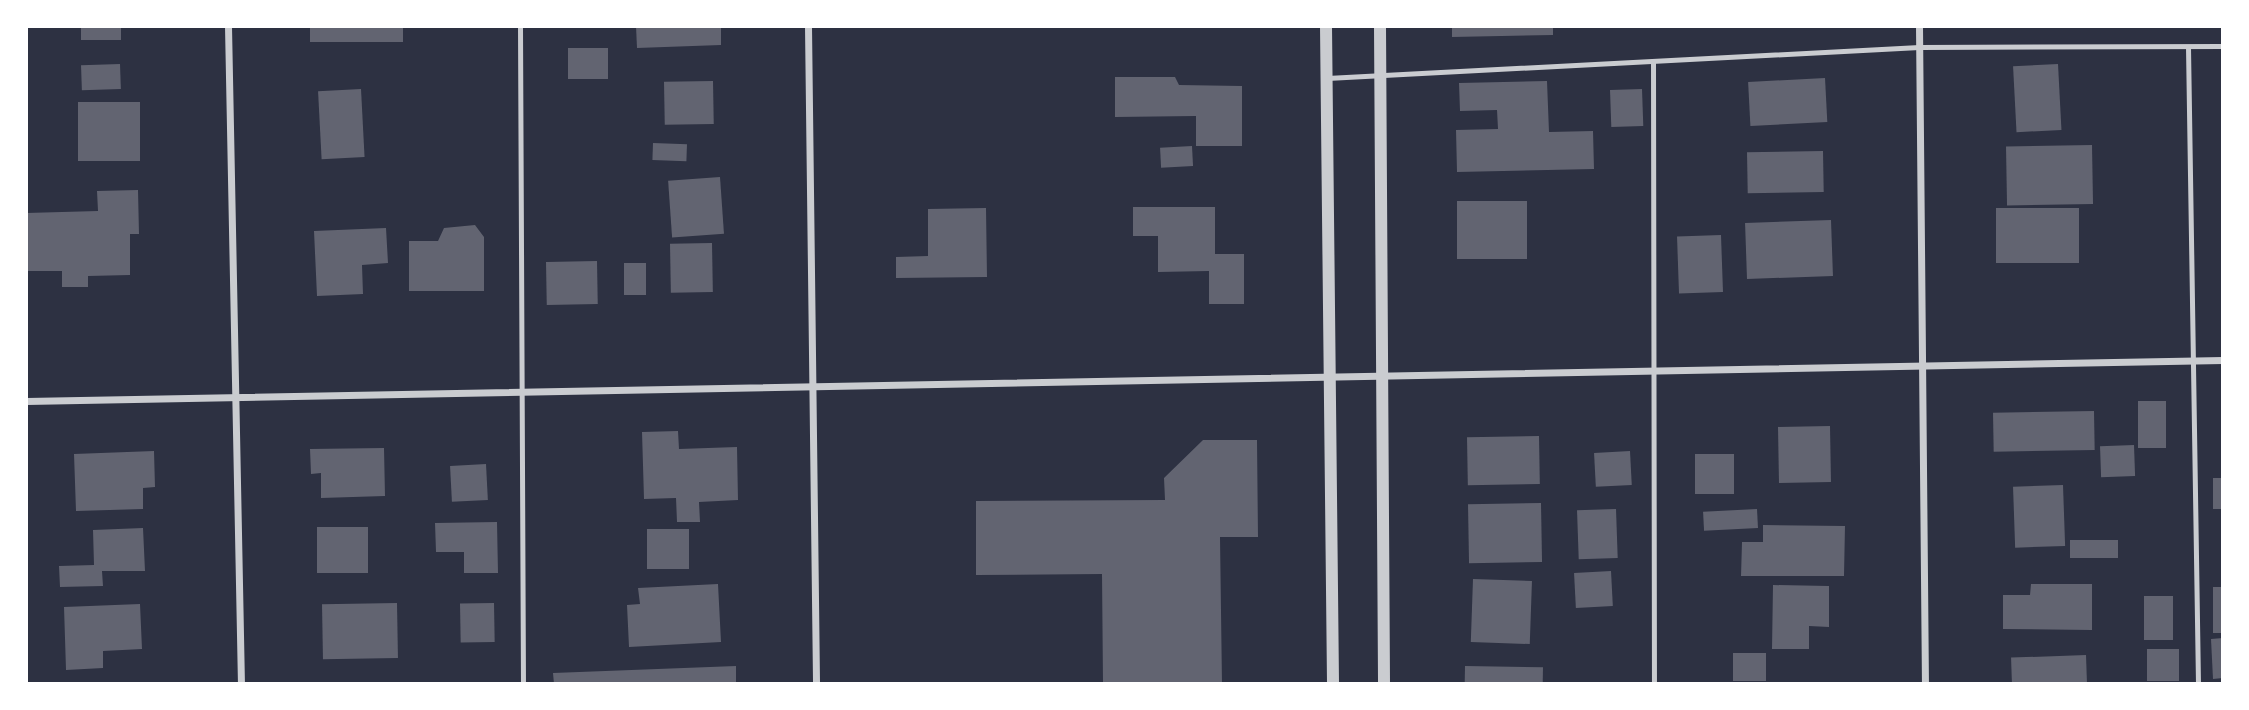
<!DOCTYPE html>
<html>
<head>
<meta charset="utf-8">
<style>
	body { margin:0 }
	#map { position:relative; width:2249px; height:710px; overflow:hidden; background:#2d3142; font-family:"Noto Sans",sans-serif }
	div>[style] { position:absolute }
	.building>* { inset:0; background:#626471; transform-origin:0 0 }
	.service>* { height:5px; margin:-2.5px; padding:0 2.5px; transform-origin:2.5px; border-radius:2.5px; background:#caccd0 }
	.minor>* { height:7px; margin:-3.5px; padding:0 3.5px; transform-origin:3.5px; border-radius:3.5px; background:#caccd0 }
	.tertiary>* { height:12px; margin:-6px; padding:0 6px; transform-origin:6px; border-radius:6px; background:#caccd0 }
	span { translate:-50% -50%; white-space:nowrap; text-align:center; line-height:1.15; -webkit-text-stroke:5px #fff; paint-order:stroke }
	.frame { position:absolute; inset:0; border:28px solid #fff; pointer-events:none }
</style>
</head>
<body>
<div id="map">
	<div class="building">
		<i style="left:81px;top:26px;width:40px;height:14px"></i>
		<i style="left:310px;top:26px;width:93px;height:16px"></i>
		<i style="clip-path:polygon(636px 26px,721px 26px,721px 45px,637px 48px)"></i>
		<i style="clip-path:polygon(1452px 26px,1553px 26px,1553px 35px,1452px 37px)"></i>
		<i style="left:568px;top:48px;width:40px;height:31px"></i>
		<i style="left:120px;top:64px;width:25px;height:39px;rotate:88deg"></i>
		<i style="left:2058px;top:64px;width:66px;height:45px;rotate:87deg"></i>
		<i style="clip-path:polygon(1115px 77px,1175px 77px,1179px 85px,1242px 86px,1242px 146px,1196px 146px,1196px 116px,1115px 117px)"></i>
		<i style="left:1825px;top:78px;width:44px;height:77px;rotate:87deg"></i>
		<i style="left:713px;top:81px;width:43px;height:49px;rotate:89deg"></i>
		<i style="clip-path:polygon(1547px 81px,1549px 132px,1593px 131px,1594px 169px,1457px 172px,1456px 130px,1498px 129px,1497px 110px,1460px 111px,1459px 83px)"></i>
		<i style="left:361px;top:89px;width:68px;height:43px;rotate:87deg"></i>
		<i style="left:1642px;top:89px;width:37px;height:32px;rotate:88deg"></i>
		<i style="left:140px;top:102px;width:59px;height:62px;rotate:90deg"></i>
		<i style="left:653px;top:143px;width:34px;height:17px;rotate:2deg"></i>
		<i style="left:2092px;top:145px;width:59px;height:86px;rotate:89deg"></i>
		<i style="left:1192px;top:146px;width:20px;height:32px;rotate:87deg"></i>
		<i style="left:1823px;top:151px;width:41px;height:76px;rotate:89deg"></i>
		<i style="left:720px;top:177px;width:57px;height:52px;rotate:86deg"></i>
		<i style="clip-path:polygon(138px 190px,139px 234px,130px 234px,130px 275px,88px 276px,88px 287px,62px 287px,62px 271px,26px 271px,26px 213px,98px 211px,97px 191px)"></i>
		<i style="left:1457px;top:201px;width:70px;height:58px"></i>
		<i style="clip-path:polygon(1133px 207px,1215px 207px,1215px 254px,1244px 254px,1244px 304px,1209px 304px,1209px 271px,1158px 272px,1158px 236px,1133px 236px)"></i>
		<i style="clip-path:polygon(986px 208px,987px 277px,896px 278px,896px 257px,928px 256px,928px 209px)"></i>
		<i style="left:2079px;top:208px;width:55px;height:83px;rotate:90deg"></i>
		<i style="left:1831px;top:220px;width:56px;height:86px;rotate:88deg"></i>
		<i style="clip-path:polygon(475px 225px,484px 237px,484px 291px,409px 291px,409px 241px,438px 241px,444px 228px)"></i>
		<i style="clip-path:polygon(386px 228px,388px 263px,362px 265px,363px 294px,317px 296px,314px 231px)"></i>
		<i style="left:1721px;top:235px;width:57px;height:44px;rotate:88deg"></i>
		<i style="left:712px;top:243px;width:49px;height:42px;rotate:89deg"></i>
		<i style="left:597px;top:261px;width:43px;height:51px;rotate:89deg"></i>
		<i style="left:624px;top:263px;width:22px;height:32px"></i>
		<i style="left:2138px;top:401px;width:28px;height:47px"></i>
		<i style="left:2094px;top:411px;width:39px;height:101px;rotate:89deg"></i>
		<i style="left:1830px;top:426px;width:56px;height:52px;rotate:89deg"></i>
		<i style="clip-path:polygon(678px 431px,679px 449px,737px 447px,738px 500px,699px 502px,700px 522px,677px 522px,676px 498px,644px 499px,642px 432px)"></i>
		<i style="left:1539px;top:436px;width:48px;height:72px;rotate:89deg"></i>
		<i style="clip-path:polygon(1203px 440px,1257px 440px,1258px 537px,1220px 537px,1222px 684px,1103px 684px,1102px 574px,976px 575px,976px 501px,1165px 500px,1164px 478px)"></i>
		<i style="left:2134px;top:445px;width:31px;height:34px;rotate:88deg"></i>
		<i style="clip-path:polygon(384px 448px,385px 496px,321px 498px,321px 473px,311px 474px,310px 449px)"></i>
		<i style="clip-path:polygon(154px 451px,155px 487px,143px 488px,143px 509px,76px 511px,74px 454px)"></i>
		<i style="left:1630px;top:451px;width:34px;height:36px;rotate:87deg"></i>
		<i style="left:1695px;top:454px;width:39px;height:40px"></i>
		<i style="left:486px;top:464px;width:36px;height:36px;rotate:87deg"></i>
		<i style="left:2223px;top:478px;width:31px;height:10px;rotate:90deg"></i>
		<i style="left:2063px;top:485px;width:61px;height:50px;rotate:88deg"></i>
		<i style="left:1541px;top:503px;width:59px;height:73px;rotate:89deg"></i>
		<i style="left:1616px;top:509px;width:49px;height:39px;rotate:88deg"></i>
		<i style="left:1757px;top:509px;width:19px;height:54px;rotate:87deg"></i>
		<i style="clip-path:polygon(497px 522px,498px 573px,464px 573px,464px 552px,436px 552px,435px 523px)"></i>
		<i style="clip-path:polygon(1763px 525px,1845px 526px,1844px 576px,1741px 576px,1742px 542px,1763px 542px)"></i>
		<i style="left:317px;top:527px;width:51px;height:46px"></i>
		<i style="clip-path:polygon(143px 528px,145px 571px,102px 571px,103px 586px,60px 587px,59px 566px,94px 565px,93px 530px)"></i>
		<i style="left:647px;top:529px;width:42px;height:40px"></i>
		<i style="left:2118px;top:540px;width:18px;height:48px;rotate:90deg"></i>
		<i style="left:1611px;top:571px;width:35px;height:37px;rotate:87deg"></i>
		<i style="left:1473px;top:579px;width:59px;height:63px;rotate:2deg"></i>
		<i style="clip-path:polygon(718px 584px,721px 642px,629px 647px,627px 605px,640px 604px,638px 588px)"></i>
		<i style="clip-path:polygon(2031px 584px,2092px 584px,2092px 630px,2003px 629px,2003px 595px,2030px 595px)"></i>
		<i style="clip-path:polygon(1773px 585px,1829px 586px,1829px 627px,1809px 626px,1809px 649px,1772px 649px)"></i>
		<i style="left:2213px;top:587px;width:10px;height:46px"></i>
		<i style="left:2144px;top:596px;width:29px;height:44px"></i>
		<i style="left:397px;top:603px;width:55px;height:75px;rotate:89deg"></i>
		<i style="left:494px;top:603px;width:39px;height:34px;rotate:89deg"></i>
		<i style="clip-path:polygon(140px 604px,142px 649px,103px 651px,103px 668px,66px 670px,64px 607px)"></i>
		<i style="clip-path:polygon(2223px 638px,2223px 678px,2213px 679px,2211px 639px)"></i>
		<i style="left:2147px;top:649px;width:32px;height:32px"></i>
		<i style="left:1733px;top:653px;width:33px;height:28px"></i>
		<i style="left:2086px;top:655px;width:29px;height:75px;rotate:88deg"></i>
		<i style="clip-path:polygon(736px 666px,736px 684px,554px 684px,553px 673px)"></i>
		<i style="left:1465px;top:666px;width:78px;height:18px;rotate:1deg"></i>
	</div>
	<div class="service">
		<i style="left:520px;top:26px;width:658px;rotate:89.74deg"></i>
		<i style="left:2188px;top:47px;width:637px;rotate:89.1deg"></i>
		<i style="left:1653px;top:61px;width:623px;rotate:89.91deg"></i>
		<i style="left:1327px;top:78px;width:593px;rotate:-3deg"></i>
		<i style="left:1919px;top:47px;width:304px;rotate:-0.2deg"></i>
	</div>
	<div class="minor">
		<i style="left:228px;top:26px;width:658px;rotate:88.87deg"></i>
		<i style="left:808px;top:26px;width:658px;rotate:89.3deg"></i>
		<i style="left:1919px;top:26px;width:658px;rotate:89.48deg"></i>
		<i style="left:26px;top:401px;width:2197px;rotate:-1.07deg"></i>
	</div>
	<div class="tertiary">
		<i style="left:1326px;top:26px;width:658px;rotate:89.39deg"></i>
		<i style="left:1380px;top:26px;width:658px;rotate:89.65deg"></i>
	</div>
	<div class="frame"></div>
</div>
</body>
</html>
